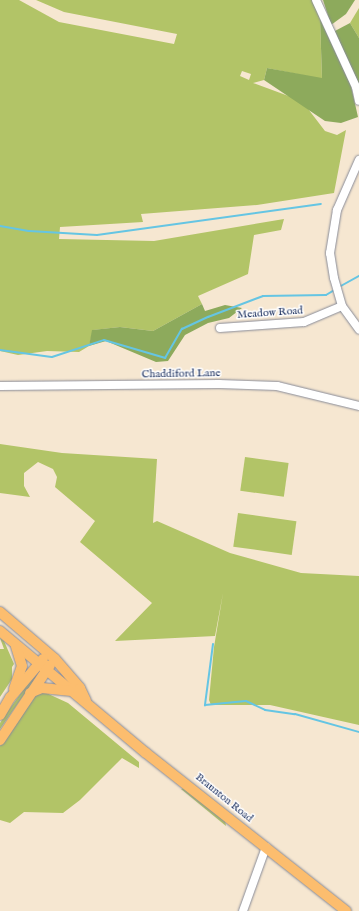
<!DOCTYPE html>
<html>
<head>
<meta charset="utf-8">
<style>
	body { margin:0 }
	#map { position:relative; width:359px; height:911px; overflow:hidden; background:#f6e7d1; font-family:"IM FELL English",serif }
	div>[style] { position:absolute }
	.green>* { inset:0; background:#b2c467; transform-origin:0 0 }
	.forest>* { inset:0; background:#8daa5c }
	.stream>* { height:2px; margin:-1px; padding:0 1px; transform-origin:1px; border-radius:1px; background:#65c5e3 }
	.roads { filter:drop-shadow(0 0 1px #888b98) drop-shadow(0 0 1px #888b98) }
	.minor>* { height:8px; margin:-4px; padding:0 4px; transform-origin:4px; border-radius:4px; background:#fff }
	.major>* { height:10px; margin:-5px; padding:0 5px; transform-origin:5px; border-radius:5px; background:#fcbd6e }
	span { translate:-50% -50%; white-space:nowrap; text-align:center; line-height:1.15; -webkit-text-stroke:3px #fff; paint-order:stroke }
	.street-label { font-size:11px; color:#1b2f5e }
</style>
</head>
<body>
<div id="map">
	<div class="green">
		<i style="clip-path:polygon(evenodd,0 0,19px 0,59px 22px,174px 44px,177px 34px,64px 12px,36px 0,313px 0,320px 19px,322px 79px,267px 68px,264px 80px,253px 83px,302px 101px,325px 131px,337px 135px,346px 130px,334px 193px,257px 205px,141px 214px,143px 222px,60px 227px,59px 239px,154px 241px,284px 219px,281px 230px,254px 235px,248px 274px,198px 296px,202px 304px,153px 331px,120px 327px,93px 330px,89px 346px,79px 352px,47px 351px,18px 355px,0 351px,0 0,242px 71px,251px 74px,249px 80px,240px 76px,242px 71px)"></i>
		<i style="clip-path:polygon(359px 8px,359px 38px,350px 23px)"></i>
		<i style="clip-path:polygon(0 444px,62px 453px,157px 459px,153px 523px,157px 521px,230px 553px,301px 573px,359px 576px,359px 725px,270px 705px,211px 705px,209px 700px,214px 647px,223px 593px,215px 636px,115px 641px,152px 603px,80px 542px,95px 521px,55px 487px,57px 477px,53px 469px,38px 462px,24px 473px,24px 486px,30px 497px,0 493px)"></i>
		<i style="left:245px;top:457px;width:44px;height:34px;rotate:8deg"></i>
		<i style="left:238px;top:513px;width:59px;height:34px;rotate:8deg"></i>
		<i style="clip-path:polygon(0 638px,4px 641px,14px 664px,12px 667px,12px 679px,0 697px,0 649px,4px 649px)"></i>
		<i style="clip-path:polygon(35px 674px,37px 676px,0 729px,0 723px,8px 711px)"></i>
		<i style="clip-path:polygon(42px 691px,68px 703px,139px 762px,139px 768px,122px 758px,80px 800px,63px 813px,24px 812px,10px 823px,0 820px,0 746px,31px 699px)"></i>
		<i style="clip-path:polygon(184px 788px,225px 820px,226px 826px,181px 789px)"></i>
	</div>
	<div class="forest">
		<i style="clip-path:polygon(323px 0,355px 0,346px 14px,331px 25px)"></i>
		<i style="clip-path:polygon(320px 19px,351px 86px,358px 117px,341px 123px,325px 121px,264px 80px,267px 68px,322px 78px)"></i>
		<i style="clip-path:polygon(350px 23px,359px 38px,359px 84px,333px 32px)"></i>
		<i style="clip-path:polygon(202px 304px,205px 311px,225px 305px,242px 308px,229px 318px,208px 323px,185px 335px,168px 361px,156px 362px,106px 341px,89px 346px,92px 330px,120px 327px,153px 331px)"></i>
	</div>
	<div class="stream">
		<i style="left:0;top:226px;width:29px;rotate:10deg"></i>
		<i style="left:29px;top:231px;width:68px;rotate:3.4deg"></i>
		<i style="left:97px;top:235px;width:226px;rotate:-7.9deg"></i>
		<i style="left:339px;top:287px;width:23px;rotate:-29deg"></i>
		<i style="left:0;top:350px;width:52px;rotate:7.7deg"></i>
		<i style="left:52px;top:357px;width:55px;rotate:-18.1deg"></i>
		<i style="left:104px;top:340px;width:64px;rotate:16.4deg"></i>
		<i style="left:165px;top:358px;width:34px;rotate:-60deg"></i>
		<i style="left:182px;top:329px;width:29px;rotate:-25deg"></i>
		<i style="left:208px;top:317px;width:59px;rotate:-20.9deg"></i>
		<i style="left:263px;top:296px;width:63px;rotate:-0.9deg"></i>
		<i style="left:326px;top:295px;width:12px;rotate:-31deg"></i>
		<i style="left:213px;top:644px;width:62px;rotate:97.5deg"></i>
		<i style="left:205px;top:705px;width:41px;rotate:-5.6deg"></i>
		<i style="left:246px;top:701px;width:21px;rotate:25deg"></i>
		<i style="left:265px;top:710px;width:30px;rotate:8deg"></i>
		<i style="left:295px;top:714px;width:66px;rotate:15.7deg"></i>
	</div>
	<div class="roads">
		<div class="minor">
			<i style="left:316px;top:0;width:96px;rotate:65.3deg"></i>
			<i style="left:356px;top:87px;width:14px;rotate:78deg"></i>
			<i style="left:359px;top:160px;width:55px;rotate:113.7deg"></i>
			<i style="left:337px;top:210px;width:44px;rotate:99.2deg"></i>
			<i style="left:330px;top:253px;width:25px;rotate:81deg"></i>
			<i style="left:334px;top:278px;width:29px;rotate:74deg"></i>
			<i style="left:342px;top:306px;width:29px;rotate:54deg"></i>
			<i style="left:220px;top:328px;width:84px;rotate:-4.1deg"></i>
			<i style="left:304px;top:322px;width:41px;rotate:-22.8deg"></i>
			<i style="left:0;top:386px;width:219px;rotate:-0.5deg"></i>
			<i style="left:219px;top:384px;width:58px;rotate:2deg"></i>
			<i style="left:277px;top:386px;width:84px;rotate:13.7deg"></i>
			<i style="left:243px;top:911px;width:68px;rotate:-70.2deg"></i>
		</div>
		<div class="major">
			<i style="left:0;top:612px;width:72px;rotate:40.5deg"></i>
			<i style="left:55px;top:659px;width:38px;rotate:49deg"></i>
			<i style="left:80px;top:688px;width:14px;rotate:65deg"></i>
			<i style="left:0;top:631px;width:190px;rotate:39.9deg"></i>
			<i style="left:146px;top:753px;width:255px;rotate:38.3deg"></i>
			<i style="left:14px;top:689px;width:24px;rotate:-71deg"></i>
			<i style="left:22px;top:666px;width:21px;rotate:-107deg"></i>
			<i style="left:30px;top:693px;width:13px;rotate:-23deg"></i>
			<i style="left:42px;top:688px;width:27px;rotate:6deg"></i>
			<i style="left:0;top:715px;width:20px;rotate:-60deg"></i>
			<i style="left:10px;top:698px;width:51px;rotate:-49.8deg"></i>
			<i style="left:0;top:740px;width:90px;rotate:-56.3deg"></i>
		</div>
	</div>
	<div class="street-label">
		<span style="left:270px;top:313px;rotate:-4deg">Meadow Road</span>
		<span style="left:181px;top:374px;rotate:-1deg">Chaddiford Lane</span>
		<span style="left:224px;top:798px;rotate:39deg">Braunton Road</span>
	</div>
</div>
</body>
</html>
